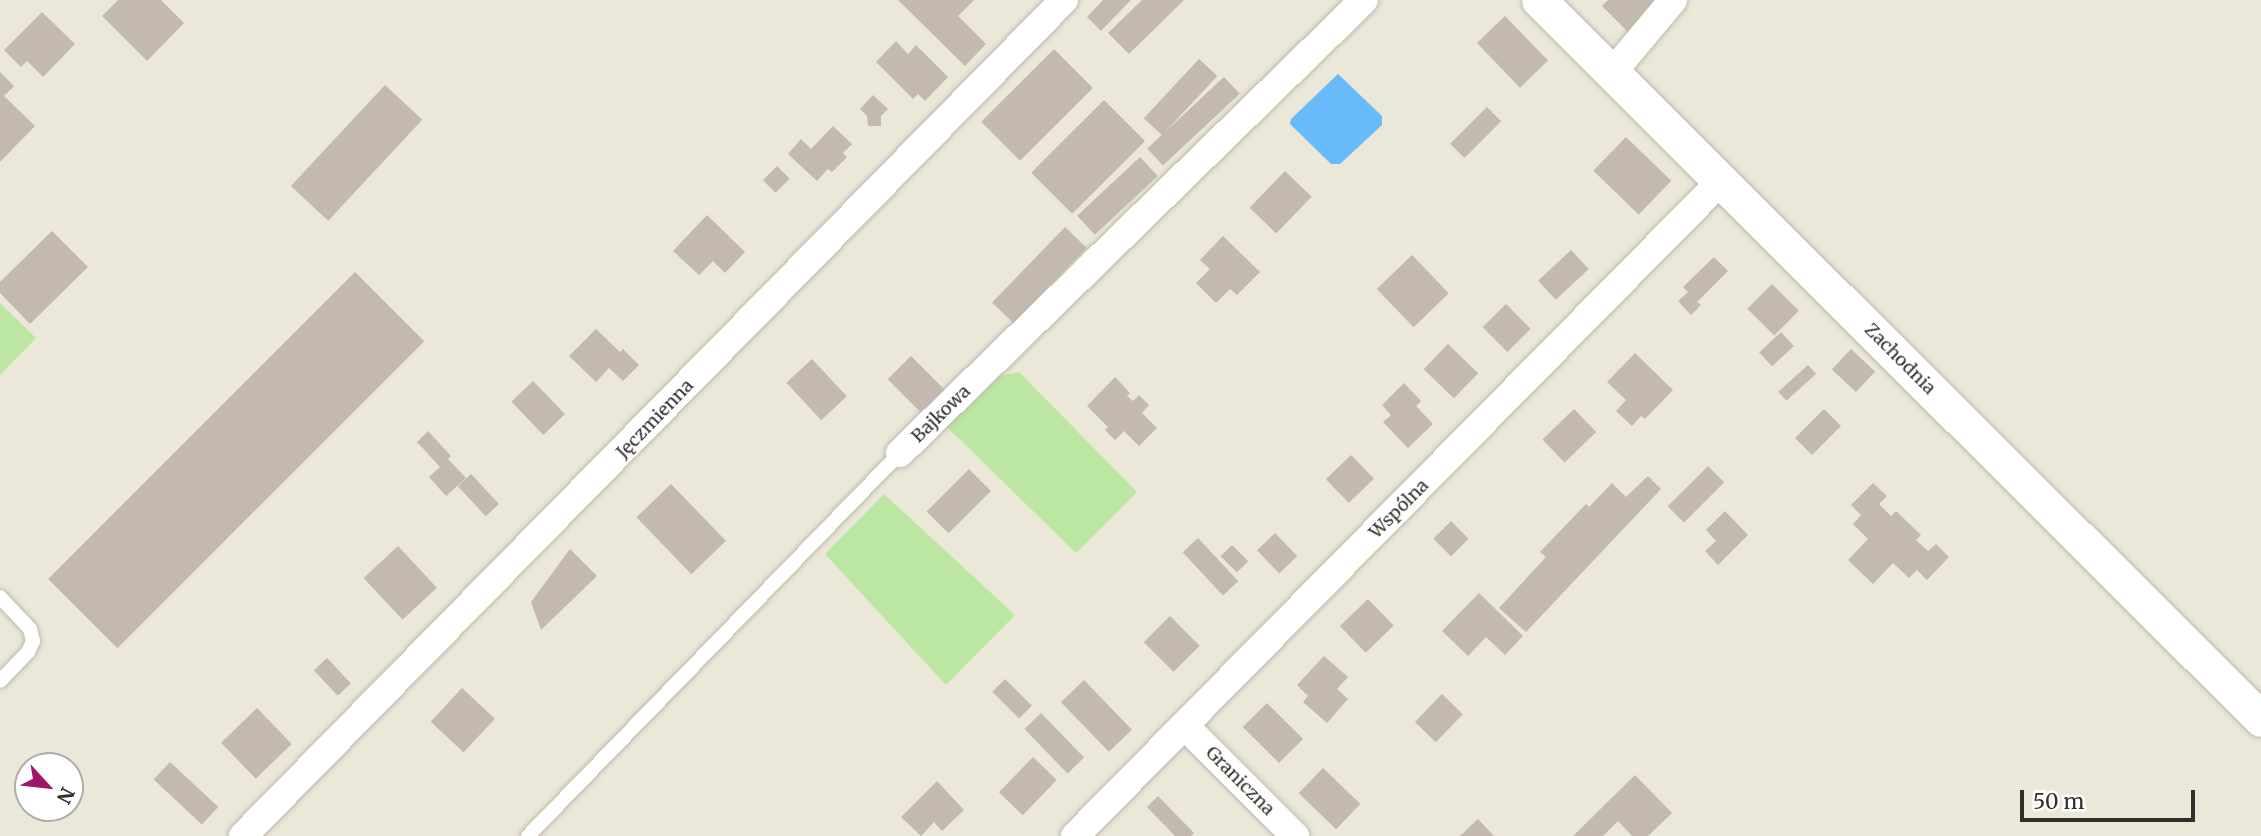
<!DOCTYPE html>
<html>
<head>
<meta charset="utf-8">
<style>
	body { margin:0 }
	#map { position:relative; width:2261px; height:836px; overflow:hidden; background:#ebe7d9; font-family:Merriweather,serif }
	div>[style] { position:absolute }
	.green>* { inset:0; background:#bbe7a2 }
	.water>* { inset:0; background:#67bbf8 }
	.building>* { inset:0; background:#c4b9af; transform-origin:0 0 }
	.roads { filter:drop-shadow(0 0 2px #bebaad) drop-shadow(0 0 2px #bebaad) }
	.service>* { height:14px; margin:-7px; padding:0 7px; transform-origin:7px; border-radius:7px; background:#fff }
	.minor>* { height:28px; margin:-14px; padding:0 14px; transform-origin:14px; border-radius:14px; background:#fff }
	.tertiary>* { height:35px; margin:-17.5px; padding:0 17.5px; transform-origin:17.5px; border-radius:17.5px; background:#fff }
	span { translate:-50% -50%; white-space:nowrap; text-align:center; line-height:1.15; -webkit-text-stroke:5px #fff; paint-order:stroke }
	.street-label { font-size:18px; color:#302f29 }
	.north { position:absolute; left:14px; top:752px; width:70px; height:70px; box-sizing:border-box; background:#fff; border:2px solid #acaca9; border-radius:50%; rotate:117deg; font-size:19px; font-weight:700; line-height:28px; text-align:center; color:#302f29 }
	.north::after { content:''; display:block; margin:auto; width:24px; height:32px; background:#9d1868; clip-path:polygon(50% 0,100% 100%,50% 72%,0 100%) }
	.scale { position:absolute; left:2020px; top:790px; width:175px; height:32px; box-sizing:border-box; border:4px solid #302f29; border-top:0; padding-left:9px; font-size:21px; line-height:24px; white-space:nowrap; color:#302f29; -webkit-text-stroke:5px #fff; paint-order:stroke }
</style>
</head>
<body>
<div id="map">
	<div class="green">
		<i style="clip-path:polygon(0 303px,36px 338px,0 375px)"></i>
		<i style="clip-path:polygon(1019px 372px,1137px 492px,1076px 553px,946px 426px,994px 377px)"></i>
		<i style="clip-path:polygon(884px 494px,1015px 615px,946px 685px,825px 554px)"></i>
	</div>
	<div class="water">
		<i style="clip-path:polygon(1338px 74px,1382px 116px,1382px 125px,1340px 164px,1331px 164px,1290px 124px,1291px 119px)"></i>
	</div>
	<div class="building">
		<i style="clip-path:polygon(118px 0,161px 0,184px 23px,147px 61px,102px 16px)"></i>
		<i style="clip-path:polygon(898px 0,974px 0,958px 16px,986px 44px,965px 66px)"></i>
		<i style="clip-path:polygon(1103px 0,1131px 0,1101px 31px,1087px 17px)"></i>
		<i style="clip-path:polygon(1142px 0,1184px 0,1129px 54px,1108px 33px)"></i>
		<i style="clip-path:polygon(1608px 0,1656px 0,1631px 35px,1602px 6px)"></i>
		<i style="clip-path:polygon(42px 12px,75px 44px,43px 77px,27px 61px,21px 67px,4px 50px)"></i>
		<i style="left:1505px;top:16px;width:62px;height:39px;rotate:46deg"></i>
		<i style="clip-path:polygon(896px 41px,908px 54px,916px 45px,948px 77px,925px 101px,918px 94px,913px 99px,876px 62px)"></i>
		<i style="left:1054px;top:49px;width:55px;height:103px;rotate:45deg"></i>
		<i style="left:1199px;top:59px;width:25px;height:81px;rotate:43deg"></i>
		<i style="clip-path:polygon(0 72px,14px 86px,4px 96px,35px 126px,0 162px)"></i>
		<i style="left:1224px;top:77px;width:23px;height:105px;rotate:47deg"></i>
		<i style="left:385px;top:85px;width:51px;height:138px;rotate:43deg"></i>
		<i style="clip-path:polygon(873px 95px,888px 109px,881px 116px,881px 126px,868px 126px,867px 116px,860px 109px)"></i>
		<i style="left:1104px;top:100px;width:58px;height:103px;rotate:45deg"></i>
		<i style="left:1487px;top:107px;width:20px;height:52px;rotate:45deg"></i>
		<i style="clip-path:polygon(833px 126px,852px 144px,843px 153px,847px 157px,832px 172px,828px 169px,817px 181px,788px 154px,801px 139px,811px 149px)"></i>
		<i style="left:1626px;top:137px;width:63px;height:47px;rotate:44deg"></i>
		<i style="left:1140px;top:157px;width:26px;height:86px;rotate:47deg"></i>
		<i style="left:777px;top:166px;width:18px;height:20px;rotate:45deg"></i>
		<i style="left:1285px;top:171px;width:37px;height:51px;rotate:44deg"></i>
		<i style="clip-path:polygon(707px 215px,745px 252px,725px 273px,713px 261px,699px 275px,673px 251px)"></i>
		<i style="left:1065px;top:227px;width:30px;height:105px;rotate:44deg"></i>
		<i style="clip-path:polygon(52px 231px,88px 267px,30px 324px,0 293px,0 282px)"></i>
		<i style="clip-path:polygon(1223px 236px,1260px 272px,1237px 295px,1230px 289px,1216px 303px,1196px 283px,1210px 269px,1200px 260px)"></i>
		<i style="left:1571px;top:250px;width:26px;height:45px;rotate:47deg"></i>
		<i style="left:1412px;top:255px;width:53px;height:49px;rotate:46deg"></i>
		<i style="clip-path:polygon(1714px 257px,1728px 271px,1697px 302px,1701px 305px,1691px 315px,1678px 301px,1688px 292px,1683px 287px)"></i>
		<i style="left:355px;top:272px;width:98px;height:434px;rotate:45deg"></i>
		<i style="left:1772px;top:284px;width:38px;height:35px;rotate:45deg"></i>
		<i style="left:1506px;top:304px;width:35px;height:33px;rotate:45deg"></i>
		<i style="clip-path:polygon(596px 329px,620px 352px,623px 349px,639px 365px,623px 381px,609px 368px,596px 382px,569px 356px)"></i>
		<i style="left:1781px;top:332px;width:19px;height:30px;rotate:47deg"></i>
		<i style="left:1448px;top:344px;width:42px;height:35px;rotate:44deg"></i>
		<i style="left:1851px;top:349px;width:33px;height:28px;rotate:43deg"></i>
		<i style="clip-path:polygon(1635px 353px,1673px 390px,1645px 419px,1641px 416px,1632px 426px,1616px 411px,1626px 400px,1607px 382px)"></i>
		<i style="left:911px;top:356px;width:47px;height:33px;rotate:45deg"></i>
		<i style="left:812px;top:359px;width:51px;height:35px;rotate:47deg"></i>
		<i style="left:1808px;top:365px;width:12px;height:40px;rotate:48deg"></i>
		<i style="clip-path:polygon(1115px 377px,1130px 393px,1127px 396px,1133px 401px,1139px 395px,1149px 405px,1142px 413px,1157px 428px,1139px 446px,1124px 431px,1115px 440px,1105px 430px,1108px 427px,1087px 406px)"></i>
		<i style="left:533px;top:381px;width:46px;height:30px;rotate:46deg"></i>
		<i style="clip-path:polygon(1404px 383px,1421px 401px,1416px 406px,1433px 424px,1408px 448px,1383px 422px,1391px 415px,1382px 405px)"></i>
		<i style="left:1574px;top:409px;width:32px;height:44px;rotate:46deg"></i>
		<i style="left:1824px;top:409px;width:24px;height:41px;rotate:45deg"></i>
		<i style="clip-path:polygon(428px 431px,451px 456px,448px 459px,466px 478px,446px 496px,429px 477px,440px 467px,417px 442px)"></i>
		<i style="left:1351px;top:455px;width:33px;height:35px;rotate:46deg"></i>
		<i style="left:1708px;top:466px;width:23px;height:57px;rotate:45deg"></i>
		<i style="left:969px;top:469px;width:31px;height:60px;rotate:45deg"></i>
		<i style="left:471px;top:474px;width:41px;height:18px;rotate:47deg"></i>
		<i style="clip-path:polygon(1648px 476px,1661px 489px,1526px 632px,1499px 608px,1546px 557px,1540px 552px,1586px 504px,1589px 507px,1612px 483px,1626px 497px)"></i>
		<i style="clip-path:polygon(1873px 483px,1887px 496px,1879px 504px,1891px 516px,1896px 511px,1921px 535px,1916px 540px,1928px 551px,1936px 544px,1949px 557px,1927px 580px,1917px 570px,1909px 578px,1893px 563px,1873px 584px,1848px 560px,1868px 539px,1853px 524px,1861px 515px,1851px 505px)"></i>
		<i style="left:671px;top:484px;width:79px;height:48px;rotate:46deg"></i>
		<i style="clip-path:polygon(1725px 511px,1748px 535px,1718px 565px,1705px 551px,1716px 541px,1706px 530px)"></i>
		<i style="left:1451px;top:521px;width:25px;height:25px;rotate:45deg"></i>
		<i style="left:1275px;top:533px;width:32px;height:25px;rotate:46deg"></i>
		<i style="left:1198px;top:538px;width:59px;height:21px;rotate:47deg"></i>
		<i style="left:1232px;top:545px;width:23px;height:16px;rotate:45deg"></i>
		<i style="left:398px;top:546px;width:57px;height:47px;rotate:47deg"></i>
		<i style="clip-path:polygon(570px 549px,597px 576px,541px 630px,531px 602px)"></i>
		<i style="clip-path:polygon(1479px 593px,1523px 636px,1505px 655px,1486px 637px,1468px 656px,1442px 631px)"></i>
		<i style="left:1368px;top:599px;width:37px;height:39px;rotate:46deg"></i>
		<i style="left:1170px;top:616px;width:42px;height:37px;rotate:45deg"></i>
		<i style="clip-path:polygon(1324px 656px,1348px 677px,1337px 689px,1348px 699px,1327px 723px,1303px 702px,1308px 696px,1297px 685px)"></i>
		<i style="left:327px;top:658px;width:35px;height:18px;rotate:47deg"></i>
		<i style="left:1005px;top:679px;width:38px;height:18px;rotate:45deg"></i>
		<i style="left:1084px;top:680px;width:69px;height:32px;rotate:46deg"></i>
		<i style="left:462px;top:688px;width:45px;height:46px;rotate:43deg"></i>
		<i style="left:1442px;top:694px;width:29px;height:39px;rotate:44deg"></i>
		<i style="left:1267px;top:703px;width:51px;height:34px;rotate:45deg"></i>
		<i style="left:257px;top:708px;width:50px;height:50px;rotate:46deg"></i>
		<i style="left:1041px;top:713px;width:62px;height:23px;rotate:46deg"></i>
		<i style="left:1033px;top:757px;width:33px;height:49px;rotate:44deg"></i>
		<i style="left:170px;top:762px;width:66px;height:24px;rotate:43deg"></i>
		<i style="left:1323px;top:768px;width:52px;height:35px;rotate:44deg"></i>
		<i style="clip-path:polygon(1635px 775px,1672px 813px,1648px 836px,1632px 836px,1618px 821px,1603px 836px,1573px 836px)"></i>
		<i style="clip-path:polygon(937px 781px,964px 810px,942px 831px,934px 822px,921px 836px,901px 817px)"></i>
		<i style="clip-path:polygon(1158px 796px,1194px 833px,1191px 836px,1175px 836px,1147px 807px)"></i>
		<i style="clip-path:polygon(1478px 819px,1494px 836px,1460px 836px)"></i>
	</div>
	<div class="roads">
		<div class="service">
			<i style="left:0;top:597px;width:44px;rotate:46.8deg"></i>
			<i style="left:30px;top:629px;width:12px;rotate:76deg"></i>
			<i style="left:33px;top:641px;width:12px;rotate:114deg"></i>
			<i style="left:28px;top:652px;width:40px;rotate:134deg"></i>
			<i style="left:528px;top:836px;width:534px;rotate:-45.83deg"></i>
		</div>
		<div class="minor">
			<i style="left:1612px;top:73px;width:95px;rotate:-50.1deg"></i>
			<i style="left:900px;top:453px;width:648px;rotate:-44.31deg"></i>
			<i style="left:1185px;top:726px;width:156px;rotate:45deg"></i>
			<i style="left:243px;top:836px;width:1172px;rotate:-45.52deg"></i>
			<i style="left:1075px;top:836px;width:920px;rotate:-45.4deg"></i>
		</div>
		<div class="tertiary">
			<i style="left:1539px;top:0;width:1019px;rotate:44.88deg"></i>
		</div>
	</div>
	<div class="street-label">
		<span style="left:1900px;top:359px;rotate:45deg">Zachodnia</span>
		<span style="left:941px;top:414px;rotate:-44deg">Bajkowa</span>
		<span style="left:655px;top:419px;rotate:-46deg">Jęczmienna</span>
		<span style="left:1399px;top:509px;rotate:-45deg">Wspólna</span>
		<span style="left:1240px;top:781px;rotate:45deg">Graniczna</span>
	</div>
	<div class="north">N</div>
	<div class="scale">50 m</div>
</div>
</body>
</html>
